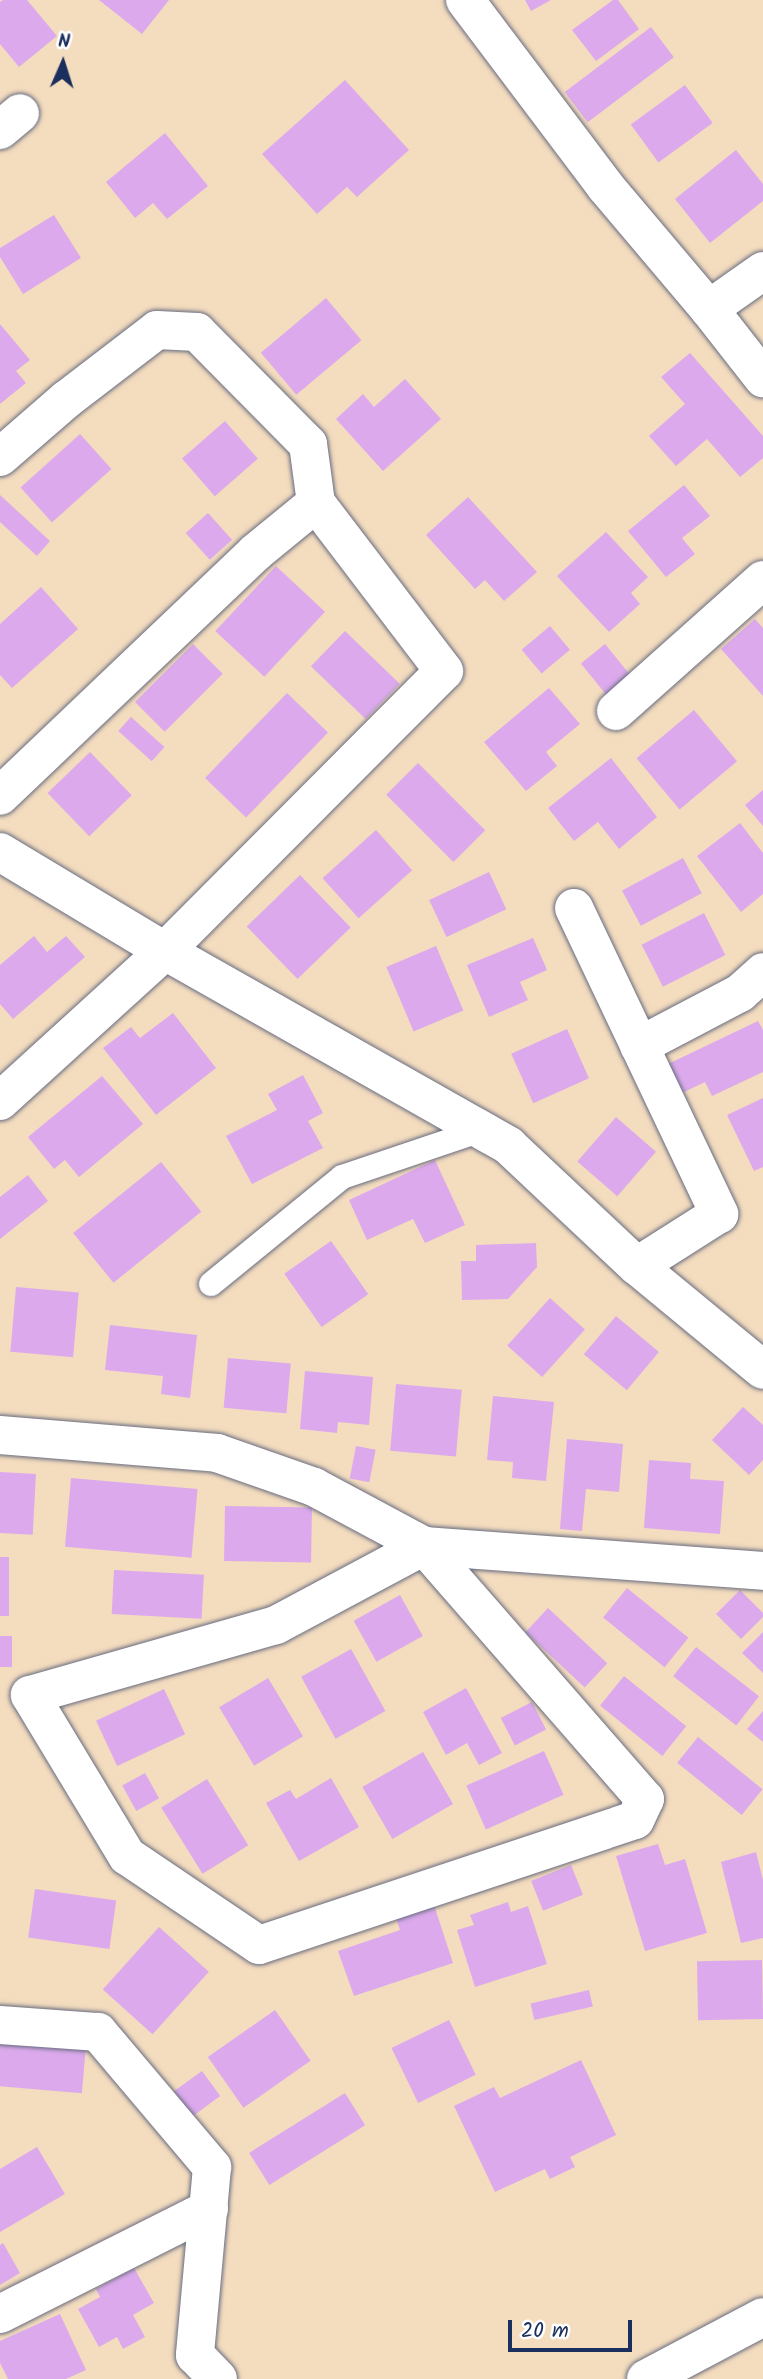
<!DOCTYPE html>
<html>
<head>
<meta charset="utf-8">
<style>
	body { margin:0 }
	#map { position:relative; width:763px; height:2379px; overflow:hidden; background:#f4dcbe; font-family:Kalam,sans-serif }
	div>[style] { position:absolute }
	.building>* { inset:0; background:#dcaaec; transform-origin:0 0 }
	.roads { filter:drop-shadow(0 0 2px #676c80) drop-shadow(0 0 2px #676c80) }
	.lane>* { height:24px; margin:-12px; padding:0 12px; transform-origin:12px; border-radius:12px; background:#fff }
	.street>* { height:38px; margin:-19px; padding:0 19px; transform-origin:19px; border-radius:19px; background:#fff }
	span { translate:-50% -50%; white-space:nowrap; text-align:center; line-height:1.15; -webkit-text-stroke:7px #fff; paint-order:stroke }
	.north { position:absolute; left:28px; top:28px; width:70px; height:70px; -webkit-text-stroke:5px #fff; paint-order:stroke; rotate:3deg; font-size:19px; font-weight:700; line-height:28px; text-align:center; color:#1b2f5e }
	.north::after { content:''; display:block; margin:auto; width:24px; height:32px; background:#1b2f5e; clip-path:polygon(50% 0,100% 100%,50% 72%,0 100%) }
	.scale { position:absolute; left:508px; top:2320px; width:124px; height:32px; box-sizing:border-box; border:4px solid #1b2f5e; border-top:0; padding-left:9px; font-size:21px; line-height:24px; white-space:nowrap; color:#1b2f5e; -webkit-text-stroke:5px #fff; paint-order:stroke }
</style>
</head>
<body>
<div id="map">
	<div class="building">
		<i style="clip-path:polygon(3px 0,27px 0,57px 36px,19px 67px,0 44px,0 2px)"></i>
		<i style="clip-path:polygon(99px 0,169px 0,142px 34px)"></i>
		<i style="clip-path:polygon(525px 0,551px 0,531px 11px)"></i>
		<i style="clip-path:polygon(613px 0,618px 0,639px 29px,596px 61px,572px 30px)"></i>
		<i style="left:651px;top:27px;width:38px;height:108px;rotate:53deg"></i>
		<i style="clip-path:polygon(345px 80px,409px 150px,357px 197px,347px 187px,317px 214px,262px 154px)"></i>
		<i style="left:685px;top:85px;width:47px;height:67px;rotate:54deg"></i>
		<i style="clip-path:polygon(165px 133px,208px 186px,167px 219px,153px 203px,135px 218px,106px 182px)"></i>
		<i style="clip-path:polygon(736px 150px,763px 184px,763px 201px,710px 243px,675px 199px)"></i>
		<i style="clip-path:polygon(54px 215px,81px 258px,23px 294px,0 257px,0 248px)"></i>
		<i style="left:326px;top:298px;width:55px;height:85px;rotate:50deg"></i>
		<i style="clip-path:polygon(0 324px,30px 360px,16px 371px,26px 383px,0 404px)"></i>
		<i style="clip-path:polygon(690px 353px,763px 436px,763px 458px,740px 477px,707px 439px,676px 466px,649px 436px,685px 404px,661px 377px)"></i>
		<i style="clip-path:polygon(405px 379px,441px 419px,383px 471px,336px 419px,363px 394px,374px 407px)"></i>
		<i style="left:225px;top:421px;width:50px;height:57px;rotate:49deg"></i>
		<i style="left:80px;top:434px;width:47px;height:80px;rotate:48deg"></i>
		<i style="clip-path:polygon(684px 485px,710px 516px,682px 538px,695px 554px,666px 577px,628px 531px)"></i>
		<i style="clip-path:polygon(0 495px,50px 541px,37px 556px,0 522px)"></i>
		<i style="clip-path:polygon(468px 497px,537px 572px,504px 601px,485px 580px,475px 589px,426px 535px)"></i>
		<i style="left:208px;top:513px;width:36px;height:30px;rotate:48deg"></i>
		<i style="clip-path:polygon(606px 532px,648px 577px,631px 593px,640px 604px,609px 632px,557px 576px)"></i>
		<i style="left:276px;top:566px;width:67px;height:89px;rotate:43deg"></i>
		<i style="clip-path:polygon(41px 587px,78px 629px,12px 688px,0 675px,0 624px)"></i>
		<i style="clip-path:polygon(755px 619px,763px 628px,763px 696px,721px 649px)"></i>
		<i style="left:550px;top:626px;width:31px;height:37px;rotate:50deg"></i>
		<i style="left:345px;top:631px;width:76px;height:49px;rotate:44deg"></i>
		<i style="left:193px;top:644px;width:42px;height:82px;rotate:45deg"></i>
		<i style="left:605px;top:644px;width:40px;height:31px;rotate:51deg"></i>
		<i style="clip-path:polygon(549px 688px,580px 724px,546px 752px,557px 766px,526px 791px,484px 742px)"></i>
		<i style="left:287px;top:693px;width:57px;height:118px;rotate:44deg"></i>
		<i style="left:694px;top:710px;width:67px;height:75px;rotate:50deg"></i>
		<i style="left:131px;top:717px;width:45px;height:19px;rotate:42deg"></i>
		<i style="left:90px;top:752px;width:60px;height:59px;rotate:46deg"></i>
		<i style="clip-path:polygon(611px 758px,657px 817px,619px 849px,598px 822px,574px 841px,548px 808px)"></i>
		<i style="left:418px;top:763px;width:95px;height:45px;rotate:45deg"></i>
		<i style="clip-path:polygon(763px 790px,763px 826px,745px 805px)"></i>
		<i style="clip-path:polygon(740px 823px,763px 853px,763px 894px,741px 912px,697px 856px)"></i>
		<i style="left:376px;top:830px;width:54px;height:72px;rotate:48deg"></i>
		<i style="left:683px;top:858px;width:40px;height:69px;rotate:62deg"></i>
		<i style="left:489px;top:872px;width:41px;height:66px;rotate:65deg"></i>
		<i style="left:300px;top:875px;width:73px;height:74px;rotate:46deg"></i>
		<i style="left:704px;top:913px;width:47px;height:70px;rotate:63deg"></i>
		<i style="clip-path:polygon(34px 936px,47px 952px,66px 936px,85px 957px,13px 1019px,0 1004px,0 965px)"></i>
		<i style="clip-path:polygon(533px 938px,547px 970px,520px 982px,528px 1000px,489px 1017px,467px 965px)"></i>
		<i style="left:436px;top:946px;width:70px;height:54px;rotate:67deg"></i>
		<i style="clip-path:polygon(173px 1013px,216px 1068px,156px 1115px,103px 1048px,131px 1027px,140px 1038px)"></i>
		<i style="clip-path:polygon(758px 1021px,763px 1030px,763px 1072px,712px 1096px,705px 1082px,682px 1093px,668px 1064px)"></i>
		<i style="left:567px;top:1029px;width:54px;height:61px;rotate:66deg"></i>
		<i style="clip-path:polygon(303px 1075px,323px 1113px,308px 1121px,323px 1148px,252px 1184px,226px 1136px,277px 1110px,268px 1094px)"></i>
		<i style="clip-path:polygon(102px 1076px,143px 1124px,79px 1177px,65px 1160px,54px 1169px,28px 1137px)"></i>
		<i style="clip-path:polygon(763px 1098px,763px 1167px,754px 1171px,727px 1115px)"></i>
		<i style="left:616px;top:1117px;width:53px;height:59px;rotate:41deg"></i>
		<i style="clip-path:polygon(435px 1160px,465px 1225px,425px 1243px,413px 1219px,367px 1240px,349px 1200px)"></i>
		<i style="left:161px;top:1162px;width:64px;height:113px;rotate:51deg"></i>
		<i style="clip-path:polygon(28px 1175px,48px 1201px,0 1239px,0 1197px)"></i>
		<i style="left:331px;top:1241px;width:65px;height:57px;rotate:55deg"></i>
		<i style="clip-path:polygon(536px 1243px,537px 1267px,508px 1299px,462px 1300px,461px 1261px,476px 1261px,476px 1245px)"></i>
		<i style="left:16px;top:1287px;width:63px;height:65px;rotate:5deg"></i>
		<i style="left:550px;top:1298px;width:47px;height:64px;rotate:42deg"></i>
		<i style="left:616px;top:1316px;width:56px;height:50px;rotate:40deg"></i>
		<i style="clip-path:polygon(110px 1325px,197px 1335px,190px 1398px,161px 1394px,163px 1376px,105px 1370px)"></i>
		<i style="left:228px;top:1358px;width:63px;height:50px;rotate:5deg"></i>
		<i style="clip-path:polygon(305px 1371px,373px 1377px,369px 1425px,338px 1422px,337px 1433px,300px 1429px)"></i>
		<i style="left:396px;top:1384px;width:66px;height:67px;rotate:5deg"></i>
		<i style="clip-path:polygon(493px 1396px,554px 1402px,546px 1481px,512px 1478px,513px 1462px,487px 1460px)"></i>
		<i style="clip-path:polygon(743px 1407px,763px 1425px,763px 1460px,749px 1475px,712px 1440px)"></i>
		<i style="clip-path:polygon(567px 1439px,623px 1444px,619px 1492px,586px 1489px,582px 1531px,560px 1529px)"></i>
		<i style="left:356px;top:1446px;width:20px;height:33px;rotate:11deg"></i>
		<i style="clip-path:polygon(649px 1460px,691px 1463px,690px 1479px,724px 1481px,720px 1534px,644px 1528px)"></i>
		<i style="left:0;top:1472px;width:36px;height:61px;rotate:3deg"></i>
		<i style="left:71px;top:1478px;width:127px;height:69px;rotate:5deg"></i>
		<i style="left:225px;top:1506px;width:87px;height:55px;rotate:1deg"></i>
		<i style="left:0;top:1557px;width:9px;height:59px"></i>
		<i style="left:114px;top:1570px;width:90px;height:44px;rotate:3deg"></i>
		<i style="left:627px;top:1588px;width:79px;height:38px;rotate:39deg"></i>
		<i style="clip-path:polygon(740px 1590px,763px 1613px,763px 1617px,741px 1639px,716px 1614px)"></i>
		<i style="left:400px;top:1595px;width:47px;height:53px;rotate:61deg"></i>
		<i style="left:548px;top:1608px;width:81px;height:33px;rotate:43deg"></i>
		<i style="clip-path:polygon(763px 1632px,763px 1673px,742px 1653px)"></i>
		<i style="left:0;top:1636px;width:12px;height:31px"></i>
		<i style="left:696px;top:1647px;width:80px;height:37px;rotate:38deg"></i>
		<i style="left:351px;top:1649px;width:71px;height:57px;rotate:61deg"></i>
		<i style="left:624px;top:1676px;width:80px;height:38px;rotate:39deg"></i>
		<i style="left:268px;top:1678px;width:68px;height:57px;rotate:59deg"></i>
		<i style="clip-path:polygon(466px 1688px,502px 1753px,479px 1765px,467px 1743px,446px 1755px,423px 1712px)"></i>
		<i style="left:164px;top:1689px;width:50px;height:75px;rotate:65deg"></i>
		<i style="left:532px;top:1702px;width:31px;height:35px;rotate:63deg"></i>
		<i style="clip-path:polygon(763px 1711px,763px 1742px,747px 1729px)"></i>
		<i style="left:698px;top:1737px;width:83px;height:33px;rotate:39deg"></i>
		<i style="left:544px;top:1751px;width:48px;height:85px;rotate:66deg"></i>
		<i style="left:423px;top:1752px;width:60px;height:70px;rotate:60deg"></i>
		<i style="left:145px;top:1773px;width:29px;height:26px;rotate:61deg"></i>
		<i style="clip-path:polygon(331px 1778px,359px 1827px,299px 1861px,266px 1803px,290px 1790px,296px 1799px)"></i>
		<i style="left:207px;top:1779px;width:78px;height:54px;rotate:58deg"></i>
		<i style="clip-path:polygon(658px 1844px,665px 1865px,685px 1859px,707px 1933px,645px 1951px,616px 1856px)"></i>
		<i style="clip-path:polygon(756px 1852px,763px 1880px,763px 1938px,741px 1943px,721px 1862px)"></i>
		<i style="left:571px;top:1865px;width:32px;height:43px;rotate:68deg"></i>
		<i style="left:35px;top:1889px;width:82px;height:49px;rotate:8deg"></i>
		<i style="clip-path:polygon(508px 1902px,511px 1912px,528px 1906px,547px 1964px,475px 1987px,457px 1930px,474px 1925px,470px 1915px)"></i>
		<i style="clip-path:polygon(434px 1905px,453px 1963px,354px 1996px,338px 1951px,400px 1930px,396px 1918px)"></i>
		<i style="left:159px;top:1927px;width:67px;height:84px;rotate:42deg"></i>
		<i style="left:762px;top:1960px;width:59px;height:65px;rotate:89deg"></i>
		<i style="left:589px;top:1990px;width:17px;height:60px;rotate:77deg"></i>
		<i style="left:275px;top:2010px;width:62px;height:82px;rotate:55deg"></i>
		<i style="left:449px;top:2020px;width:61px;height:64px;rotate:64deg"></i>
		<i style="left:0;top:2042px;width:86px;height:44px;rotate:5deg"></i>
		<i style="clip-path:polygon(581px 2060px,616px 2135px,570px 2157px,575px 2167px,550px 2179px,545px 2169px,495px 2192px,454px 2106px,494px 2087px,500px 2098px)"></i>
		<i style="left:202px;top:2071px;width:31px;height:35px;rotate:54deg"></i>
		<i style="left:345px;top:2093px;width:38px;height:113px;rotate:58deg"></i>
		<i style="clip-path:polygon(37px 2147px,65px 2194px,0 2232px,0 2169px)"></i>
		<i style="clip-path:polygon(3px 2243px,20px 2273px,0 2285px,0 2245px)"></i>
		<i style="clip-path:polygon(134px 2268px,154px 2303px,133px 2315px,145px 2337px,123px 2349px,117px 2337px,99px 2347px,78px 2309px,100px 2297px,96px 2289px)"></i>
		<i style="clip-path:polygon(60px 2314px,86px 2370px,66px 2379px,8px 2379px,0 2363px,0 2341px)"></i>
	</div>
	<div class="roads">
		<div class="lane">
			<i style="left:211px;top:1284px;width:169px;rotate:-39.2deg"></i>
			<i style="left:342px;top:1177px;width:148px;rotate:-18.6deg"></i>
		</div>
		<div class="street">
			<i style="left:465px;top:0;width:233px;rotate:53deg"></i>
			<i style="left:605px;top:186px;width:161px;rotate:49.8deg"></i>
			<i style="left:709px;top:309px;width:66px;rotate:-35.1deg"></i>
			<i style="left:0;top:130px;width:26px;rotate:-40deg"></i>
			<i style="left:709px;top:309px;width:88px;rotate:52deg"></i>
			<i style="left:0;top:457px;width:89px;rotate:-40.9deg"></i>
			<i style="left:67px;top:399px;width:113px;rotate:-37.5deg"></i>
			<i style="left:157px;top:330px;width:40px;rotate:2.9deg"></i>
			<i style="left:197px;top:332px;width:158px;rotate:45.3deg"></i>
			<i style="left:308px;top:444px;width:60px;rotate:82.3deg"></i>
			<i style="left:316px;top:503px;width:79px;rotate:140.7deg"></i>
			<i style="left:255px;top:553px;width:352px;rotate:136.4deg"></i>
			<i style="left:616px;top:711px;width:197px;rotate:-41.7deg"></i>
			<i style="left:0;top:852px;width:192px;rotate:31deg"></i>
			<i style="left:165px;top:951px;width:395px;rotate:29.5deg"></i>
			<i style="left:509px;top:1146px;width:175px;rotate:43.2deg"></i>
			<i style="left:637px;top:1266px;width:163px;rotate:39.5deg"></i>
			<i style="left:574px;top:908px;width:339px;rotate:64.6deg"></i>
			<i style="left:719px;top:1214px;width:97px;rotate:147.6deg"></i>
			<i style="left:639px;top:1046px;width:114px;rotate:-27.7deg"></i>
			<i style="left:740px;top:993px;width:31px;rotate:-42deg"></i>
			<i style="left:0;top:1101px;width:223px;rotate:-42.3deg"></i>
			<i style="left:165px;top:951px;width:395px;rotate:-45.1deg"></i>
			<i style="left:444px;top:671px;width:211px;rotate:-127.3deg"></i>
			<i style="left:0;top:1435px;width:218px;rotate:4.7deg"></i>
			<i style="left:217px;top:1453px;width:103px;rotate:19.3deg"></i>
			<i style="left:314px;top:1487px;width:125px;rotate:28.2deg"></i>
			<i style="left:424px;top:1546px;width:340px;rotate:4.2deg"></i>
			<i style="left:424px;top:1546px;width:336px;rotate:48.9deg"></i>
			<i style="left:645px;top:1799px;width:23px;rotate:115deg"></i>
			<i style="left:635px;top:1820px;width:396px;rotate:161.6deg"></i>
			<i style="left:259px;top:1945px;width:159px;rotate:-146deg"></i>
			<i style="left:127px;top:1856px;width:188px;rotate:-121.1deg"></i>
			<i style="left:30px;top:1695px;width:256px;rotate:-15.9deg"></i>
			<i style="left:276px;top:1625px;width:168px;rotate:-28.1deg"></i>
			<i style="left:0;top:2025px;width:98px;rotate:4.1deg"></i>
			<i style="left:98px;top:2032px;width:177px;rotate:49.8deg"></i>
			<i style="left:212px;top:2167px;width:189px;rotate:95.2deg"></i>
			<i style="left:195px;top:2355px;width:33px;rotate:46deg"></i>
			<i style="left:0;top:2314px;width:234px;rotate:-26.7deg"></i>
			<i style="left:646px;top:2379px;width:132px;rotate:-27.9deg"></i>
		</div>
	</div>
	<div class="north">N</div>
	<div class="scale">20 m</div>
</div>
</body>
</html>
